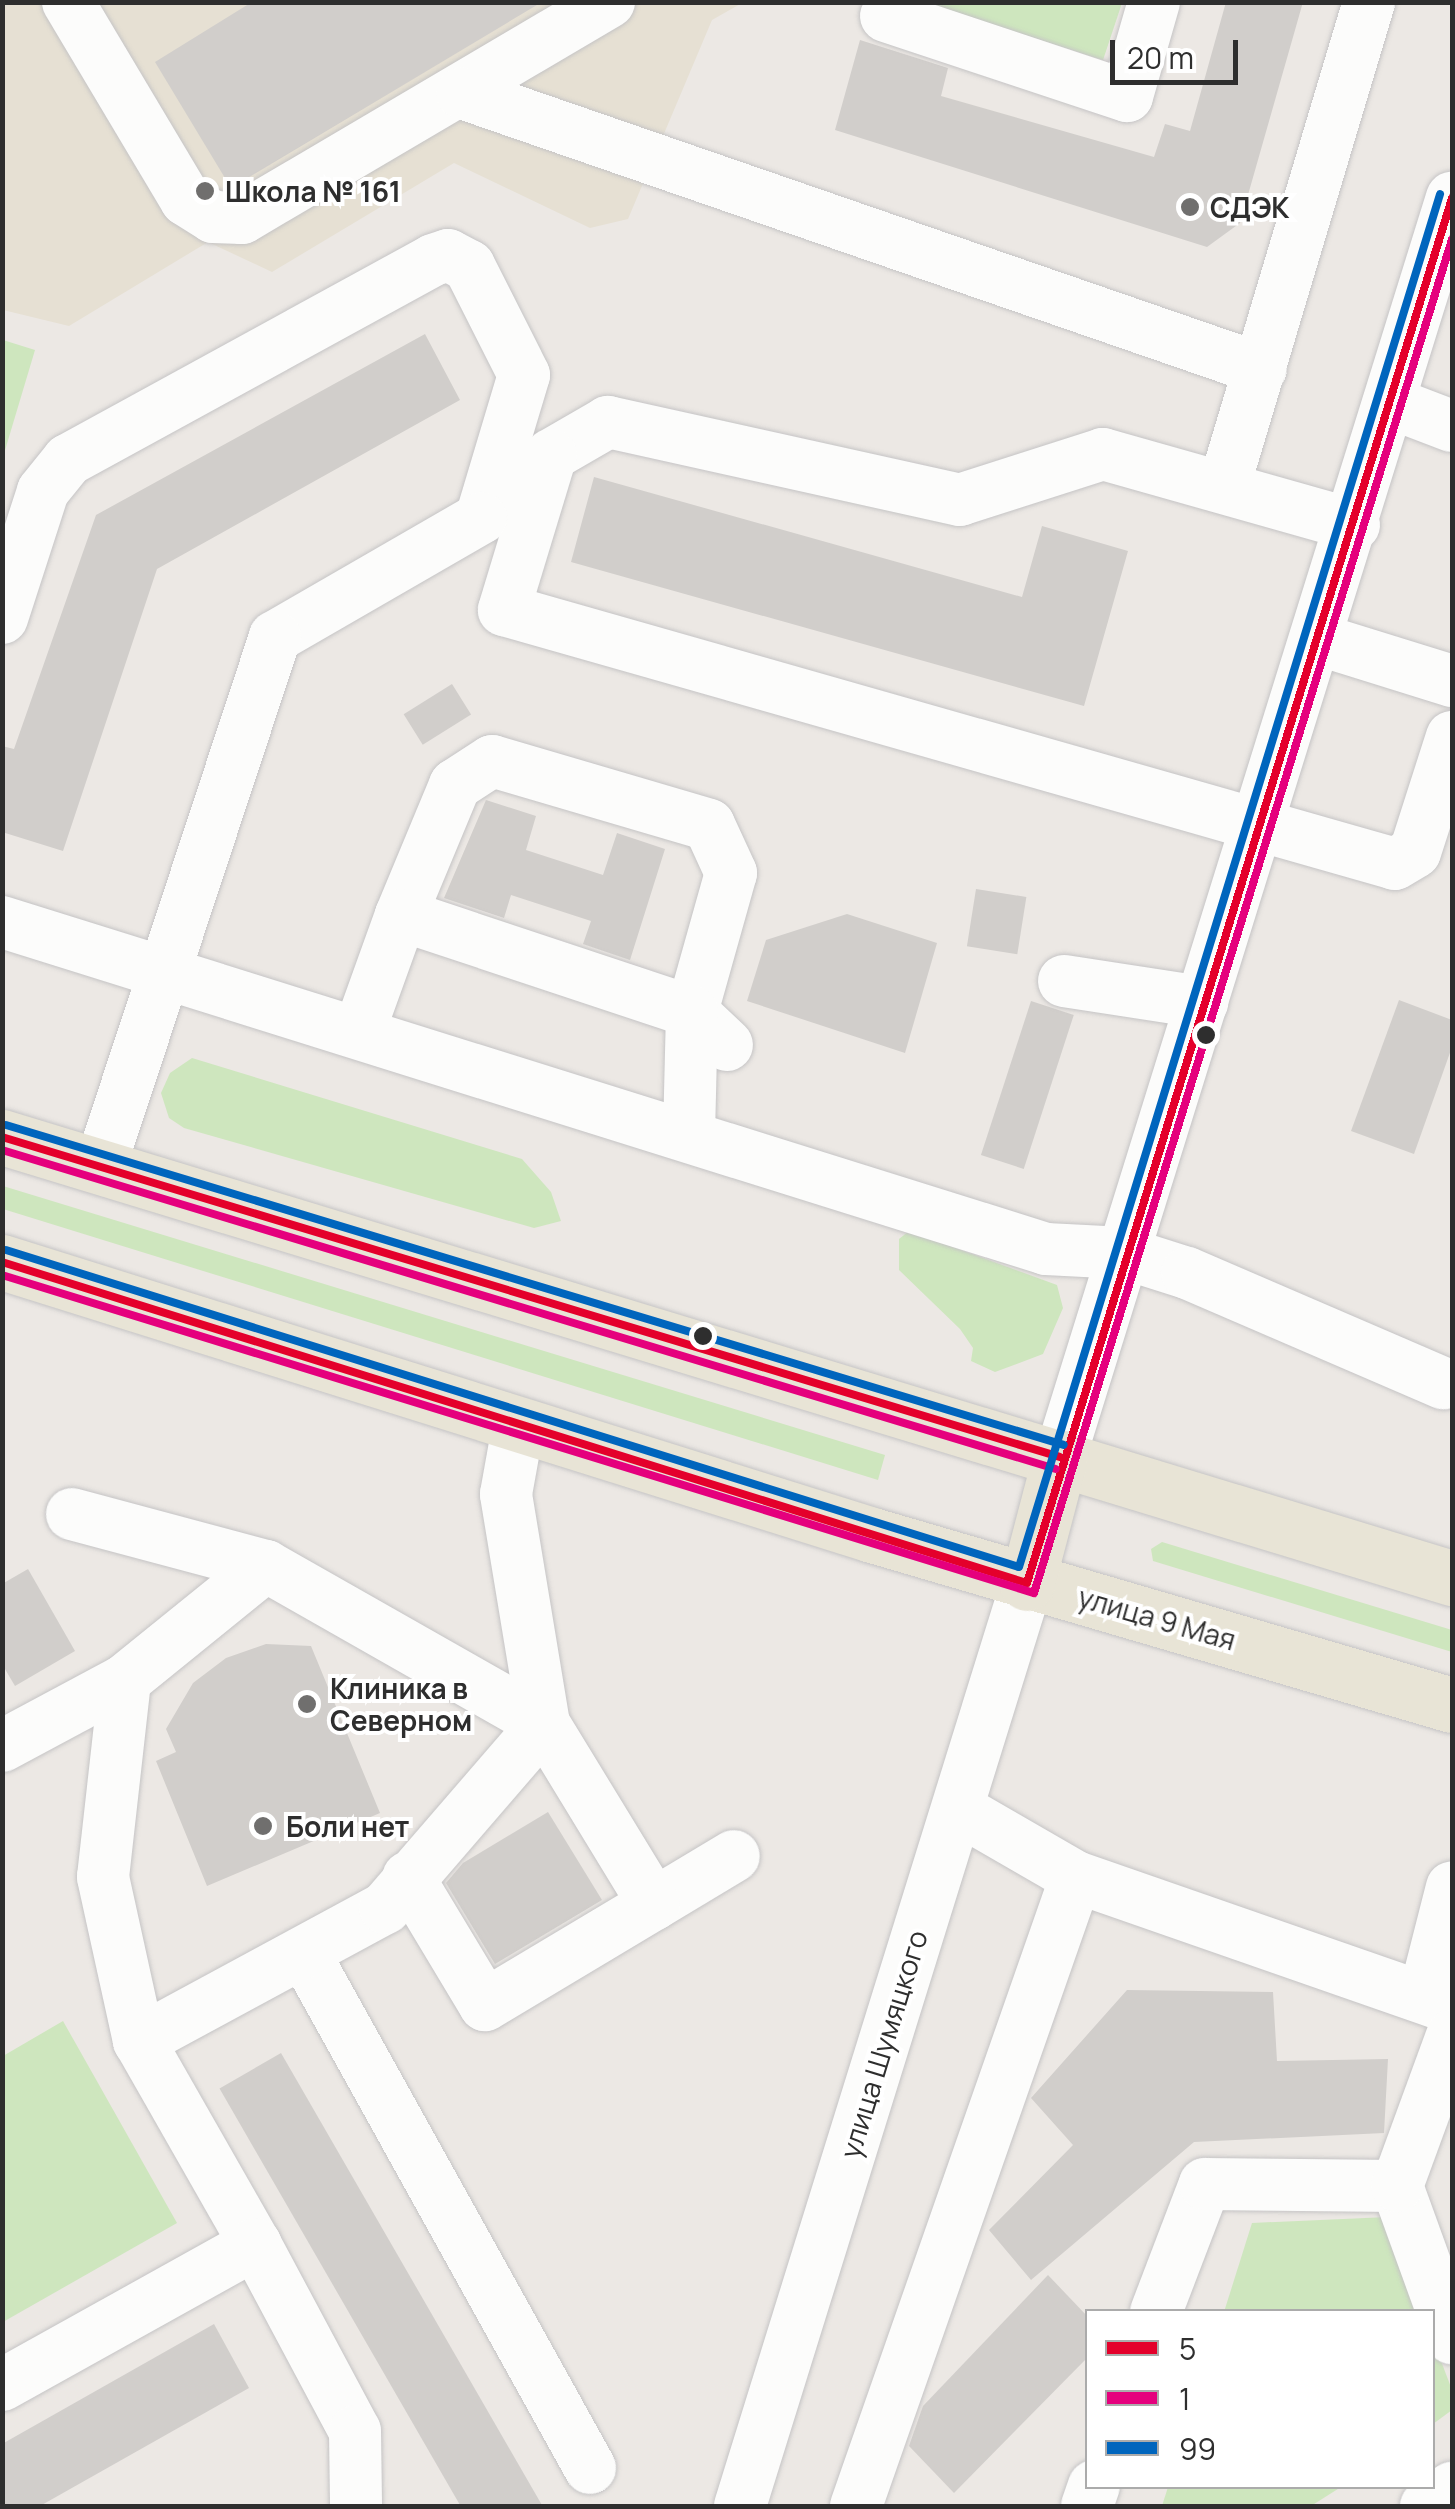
<!DOCTYPE html>
<html>
<head>
<meta charset="utf-8">
<style>
	body { margin:0 }
	#map { position:relative; width:1455px; height:2509px; overflow:hidden; background:#ece8e4; font-family:Manrope,sans-serif }
	div>[style] { position:absolute }
	.education>* { inset:0; background:#e6e0d3 }
	.green>* { inset:0; background:#cee6be }
	.building>* { inset:0; background:#d1cecb; transform-origin:0 0 }
	.roads { filter:drop-shadow(0 0 2px #c5c4c5) drop-shadow(0 0 2px #c5c4c5) }
	.minor>* { height:52px; margin:-26px; padding:0 26px; transform-origin:26px; border-radius:26px; background:#fcfcfb }
	.major>* { height:55px; margin:-27.5px; padding:0 27.5px; transform-origin:27.5px; border-radius:27.5px; background:#e8e4d6 }
	.bus-1>* { height:8px; margin:-4px; padding:0 4px; transform-origin:4px; border-radius:4px; background:#e4002b }
	.bus-2>* { height:8px; margin:-4px; padding:0 4px; transform-origin:4px; border-radius:4px; background:#e5007d }
	.bus-3>* { height:8px; margin:-4px; padding:0 4px; transform-origin:4px; border-radius:4px; background:#0065bd }
	.dots>* { width:28px; height:28px; translate:-50% -50%; box-sizing:border-box; border:5px solid #fff; border-radius:50% }
	span { translate:-50% -50%; white-space:nowrap; text-align:center; line-height:1.15; -webkit-text-stroke:8px #fff; paint-order:stroke }
	.poi-label { font-size:28px; color:#2e2e2e; font-weight:700 }
	.left { translate:0 -50%; text-align:left }
	.street-label { font-size:28px; color:#2e2e2e }
	.frame { position:absolute; inset:0; border:5px solid #2e2e2e; pointer-events:none }
	.legend { position:absolute; left:1085px; top:2309px; width:350px; height:180px; box-sizing:border-box; background:#fff; border:2px solid #ababab; margin:0; padding:12px 18px; list-style:none; font-size:30px; color:#2e2e2e }
	.legend li { display:flex; align-items:center; gap:20px; height:50px }
	.legend b { width:50px; border:2px solid #ababab }
	.scale { position:absolute; left:1110px; top:40px; width:128px; height:45px; box-sizing:border-box; border:5px solid #2e2e2e; border-top:0; padding-left:12px; font-size:30px; line-height:35px; white-space:nowrap; color:#2e2e2e; -webkit-text-stroke:8px #fff; paint-order:stroke }
</style>
</head>
<body>
<div id="map">
	<div class="education">
		<i style="clip-path:polygon(3px 3px,742px 3px,712px 20px,628px 219px,590px 228px,454px 163px,272px 272px,208px 242px,69px 326px,3px 310px)"></i>
	</div>
	<div class="green">
		<i style="clip-path:polygon(925px 3px,1122px 3px,1103px 60px)"></i>
		<i style="clip-path:polygon(3px 340px,35px 350px,3px 457px,2px 340px)"></i>
		<i style="clip-path:polygon(192px 1058px,522px 1159px,551px 1192px,561px 1221px,534px 1228px,184px 1128px,169px 1118px,161px 1093px,170px 1073px)"></i>
		<i style="clip-path:polygon(3px 1186px,885px 1455px,878px 1480px,3px 1209px)"></i>
		<i style="clip-path:polygon(909px 1231px,1057px 1285px,1063px 1308px,1043px 1354px,995px 1372px,971px 1361px,973px 1348px,960px 1329px,899px 1270px,899px 1239px)"></i>
		<i style="clip-path:polygon(1162px 1542px,1452px 1630px,1452px 1652px,1153px 1561px,1151px 1549px)"></i>
		<i style="clip-path:polygon(63px 2021px,177px 2223px,3px 2322px,3px 2056px)"></i>
		<i style="clip-path:polygon(1388px 2217px,1423px 2312px,1224px 2312px,1252px 2223px)"></i>
		<i style="clip-path:polygon(1432px 2337px,1452px 2390px,1452px 2410px,1433px 2424px)"></i>
		<i style="clip-path:polygon(1168px 2487px,1169px 2486px,1341px 2487px,1311px 2506px,1162px 2506px)"></i>
	</div>
	<div class="building">
		<i style="clip-path:polygon(252px 2px,542px 2px,231px 188px,155px 62px)"></i>
		<i style="clip-path:polygon(1226px 2px,1303px 2px,1240px 223px,1207px 247px,835px 130px,860px 40px,948px 68px,941px 96px,1154px 157px,1165px 124px,1190px 131px)"></i>
		<i style="clip-path:polygon(425px 334px,460px 400px,157px 569px,63px 851px,2px 832px,2px 746px,14px 749px,96px 515px)"></i>
		<i style="clip-path:polygon(594px 477px,1022px 597px,1042px 526px,1128px 551px,1084px 706px,571px 562px)"></i>
		<i style="left:452px;top:684px;width:36px;height:57px;rotate:58deg"></i>
		<i style="clip-path:polygon(486px 800px,536px 816px,526px 850px,603px 875px,617px 833px,665px 849px,630px 960px,583px 944px,591px 921px,511px 895px,504px 918px,444px 898px)"></i>
		<i style="left:976px;top:889px;width:51px;height:58px;rotate:9deg"></i>
		<i style="clip-path:polygon(847px 914px,937px 943px,905px 1053px,747px 1001px,766px 940px)"></i>
		<i style="clip-path:polygon(1399px 1000px,1452px 1020px,1452px 1047px,1414px 1154px,1351px 1131px)"></i>
		<i style="left:1031px;top:1001px;width:45px;height:162px;rotate:18deg"></i>
		<i style="clip-path:polygon(28px 1569px,75px 1651px,15px 1686px,2px 1664px,2px 1584px)"></i>
		<i style="clip-path:polygon(266px 1644px,311px 1646px,380px 1813px,207px 1886px,156px 1761px,176px 1752px,166px 1729px,193px 1683px,226px 1658px)"></i>
		<i style="clip-path:polygon(548px 1812px,602px 1900px,495px 1964px,446px 1883px,463px 1863px)"></i>
		<i style="clip-path:polygon(1127px 1990px,1273px 1992px,1277px 2061px,1388px 2059px,1384px 2133px,1194px 2142px,1031px 2280px,989px 2230px,1073px 2145px,1031px 2098px)"></i>
		<i style="left:281px;top:2053px;width:523px;height:71px;rotate:60deg"></i>
		<i style="clip-path:polygon(1048px 2275px,1088px 2317px,1088px 2357px,954px 2493px,909px 2446px,923px 2406px)"></i>
		<i style="clip-path:polygon(214px 2324px,249px 2388px,40px 2506px,2px 2506px,2px 2444px)"></i>
	</div>
	<div class="roads">
		<div class="minor">
			<i style="left:68px;top:2px;width:230px;rotate:59.2deg"></i>
			<i style="left:186px;top:200px;width:32px;rotate:32deg"></i>
			<i style="left:213px;top:217px;width:29px;rotate:2deg"></i>
			<i style="left:242px;top:218px;width:426px;rotate:-30.5deg"></i>
			<i style="left:886px;top:16px;width:254px;rotate:18.4deg"></i>
			<i style="left:1127px;top:96px;width:98px;rotate:-74deg"></i>
			<i style="left:462px;top:93px;width:845px;rotate:19.06deg"></i>
			<i style="left:1389px;top:402px;width:67px;rotate:20.9deg"></i>
			<i style="left:1225px;top:483px;width:502px;rotate:-73.33deg"></i>
			<i style="left:1354px;top:525px;width:261px;rotate:-164.2deg"></i>
			<i style="left:1103px;top:454px;width:150px;rotate:162.2deg"></i>
			<i style="left:960px;top:500px;width:361px;rotate:-167.5deg"></i>
			<i style="left:608px;top:422px;width:66px;rotate:149.9deg"></i>
			<i style="left:551px;top:455px;width:162px;rotate:106.9deg"></i>
			<i style="left:504px;top:610px;width:926px;rotate:15.91deg"></i>
			<i style="left:1395px;top:864px;width:23px;rotate:-31deg"></i>
			<i style="left:1415px;top:852px;width:121px;rotate:-72.2deg"></i>
			<i style="left:2px;top:618px;width:133px;rotate:-72.1deg"></i>
			<i style="left:43px;top:491px;width:40px;rotate:-51deg"></i>
			<i style="left:68px;top:460px;width:416px;rotate:-28.7deg"></i>
			<i style="left:433px;top:260px;width:16px;rotate:-18deg"></i>
			<i style="left:448px;top:255px;width:24px;rotate:28deg"></i>
			<i style="left:469px;top:266px;width:122px;rotate:63.2deg"></i>
			<i style="left:524px;top:375px;width:149px;rotate:106.7deg"></i>
			<i style="left:481px;top:518px;width:238px;rotate:150deg"></i>
			<i style="left:275px;top:637px;width:558px;rotate:108.27deg"></i>
			<i style="left:1317px;top:639px;width:141px;rotate:17.3deg"></i>
			<i style="left:401px;top:915px;width:141px;rotate:-67.4deg"></i>
			<i style="left:455px;top:785px;width:44px;rotate:-33deg"></i>
			<i style="left:492px;top:761px;width:226px;rotate:16.4deg"></i>
			<i style="left:709px;top:825px;width:53px;rotate:65.4deg"></i>
			<i style="left:731px;top:873px;width:144px;rotate:105.7deg"></i>
			<i style="left:692px;top:1012px;width:48px;rotate:43.3deg"></i>
			<i style="left:2px;top:922px;width:1094px;rotate:17.39deg"></i>
			<i style="left:1046px;top:1249px;width:78px;rotate:2.9deg"></i>
			<i style="left:1124px;top:1253px;width:66px;rotate:17.6deg"></i>
			<i style="left:1187px;top:1273px;width:279px;rotate:23.3deg"></i>
			<i style="left:1064px;top:981px;width:140px;rotate:8.7deg"></i>
			<i style="left:360px;top:1029px;width:121px;rotate:-70.2deg"></i>
			<i style="left:401px;top:915px;width:307px;rotate:18.4deg"></i>
			<i style="left:692px;top:1012px;width:123px;rotate:91.4deg"></i>
			<i style="left:1060px;top:1457px;width:1319px;rotate:-72.71deg"></i>
			<i style="left:72px;top:1514px;width:201px;rotate:15deg"></i>
			<i style="left:2px;top:1746px;width:140px;rotate:-28.2deg"></i>
			<i style="left:958px;top:1809px;width:136px;rotate:30deg"></i>
			<i style="left:1076px;top:1877px;width:398px;rotate:19.2deg"></i>
			<i style="left:654px;top:1904px;width:93px;rotate:-31deg"></i>
			<i style="left:304px;top:1953px;width:589px;rotate:60.95deg"></i>
			<i style="left:1425px;top:1993px;width:109px;rotate:-75.7deg"></i>
			<i style="left:139px;top:2041px;width:280px;rotate:-28.4deg"></i>
			<i style="left:385px;top:1908px;width:243px;rotate:-49.2deg"></i>
			<i style="left:544px;top:1724px;width:233px;rotate:-99.4deg"></i>
			<i style="left:506px;top:1494px;width:68px;rotate:-79.8deg"></i>
			<i style="left:1397px;top:2186px;width:162px;rotate:70.1deg"></i>
			<i style="left:255px;top:2244px;width:234px;rotate:-119.7deg"></i>
			<i style="left:139px;top:2041px;width:168px;rotate:-102.4deg"></i>
			<i style="left:103px;top:1877px;width:198px;rotate:-83.6deg"></i>
			<i style="left:125px;top:1680px;width:181px;rotate:-39deg"></i>
			<i style="left:266px;top:1566px;width:320px;rotate:29.6deg"></i>
			<i style="left:544px;top:1724px;width:211px;rotate:58.6deg"></i>
			<i style="left:654px;top:1904px;width:197px;rotate:149.1deg"></i>
			<i style="left:485px;top:2005px;width:149px;rotate:-121deg"></i>
			<i style="left:1156px;top:2312px;width:137px;rotate:-69.1deg"></i>
			<i style="left:1205px;top:2184px;width:192px;rotate:0.6deg"></i>
			<i style="left:1397px;top:2186px;width:160px;rotate:-69.9deg"></i>
			<i style="left:2px;top:2385px;width:290px;rotate:-29.1deg"></i>
			<i style="left:255px;top:2244px;width:212px;rotate:61.9deg"></i>
			<i style="left:355px;top:2431px;width:75px;rotate:89.2deg"></i>
			<i style="left:740px;top:2506px;width:967px;rotate:-72.73deg"></i>
			<i style="left:856px;top:2506px;width:666px;rotate:-70.72deg"></i>
			<i style="left:1087px;top:2506px;width:21px;rotate:-71deg"></i>
			<i style="left:1426px;top:2506px;width:32px;rotate:-35deg"></i>
		</div>
		<div class="major">
			<i style="left:2px;top:1137px;width:1516px;rotate:16.92deg"></i>
			<i style="left:2px;top:1262px;width:912px;rotate:17.42deg"></i>
			<i style="left:872px;top:1535px;width:604px;rotate:16.34deg"></i>
			<i style="left:1027px;top:1583px;width:130px;rotate:-75.3deg"></i>
		</div>
	</div>
	<div class="bus-1">
		<i style="left:2px;top:1137px;width:1105px;rotate:16.83deg"></i>
		<i style="left:2px;top:1262px;width:1074px;rotate:17.39deg"></i>
		<i style="left:1027px;top:1583px;width:1449px;rotate:-72.94deg"></i>
	</div>
	<div class="bus-2">
		<i style="left:2px;top:1150px;width:1101px;rotate:16.84deg"></i>
		<i style="left:2px;top:1275px;width:1080px;rotate:17.13deg"></i>
		<i style="left:1034px;top:1593px;width:1417px;rotate:-72.84deg"></i>
	</div>
	<div class="bus-3">
		<i style="left:6px;top:1125px;width:1105px;rotate:16.83deg"></i>
		<i style="left:6px;top:1250px;width:1061px;rotate:17.38deg"></i>
		<i style="left:1019px;top:1567px;width:1436px;rotate:-72.95deg"></i>
	</div>
	<div class="dots">
		<i style="left:205px;top:191px;background:#706f6e"></i>
		<i style="left:1190px;top:207px;background:#706f6e"></i>
		<i style="left:1206px;top:1035px;background:#2e2e2e"></i>
		<i style="left:703px;top:1336px;background:#2e2e2e"></i>
		<i style="left:307px;top:1704px;background:#706f6e"></i>
		<i style="left:263px;top:1826px;background:#706f6e"></i>
	</div>
	<div class="poi-label">
		<span class="left" style="left:225px;top:191px">Школа № 161</span>
		<span class="left" style="left:1210px;top:207px">СДЭК</span>
		<span class="left" style="left:330px;top:1704px">Клиника в<br>Северном</span>
		<span class="left" style="left:286px;top:1826px">Боли нет</span>
	</div>
	<div class="street-label">
		<span style="left:1157px;top:1618px;rotate:16deg">улица 9 Мая</span>
		<span style="left:883px;top:2044px;rotate:-73deg">улица Шумяцкого</span>
	</div>
	<div class="frame"></div>
	<ul class="legend">
	<li><b style="height:12px;background:#e4002b"></b>5</li>
	<li><b style="height:12px;background:#e5007d"></b>1</li>
	<li><b style="height:12px;background:#0065bd"></b>99</li>
	</ul>
	<div class="scale">20 m</div>
</div>
</body>
</html>
